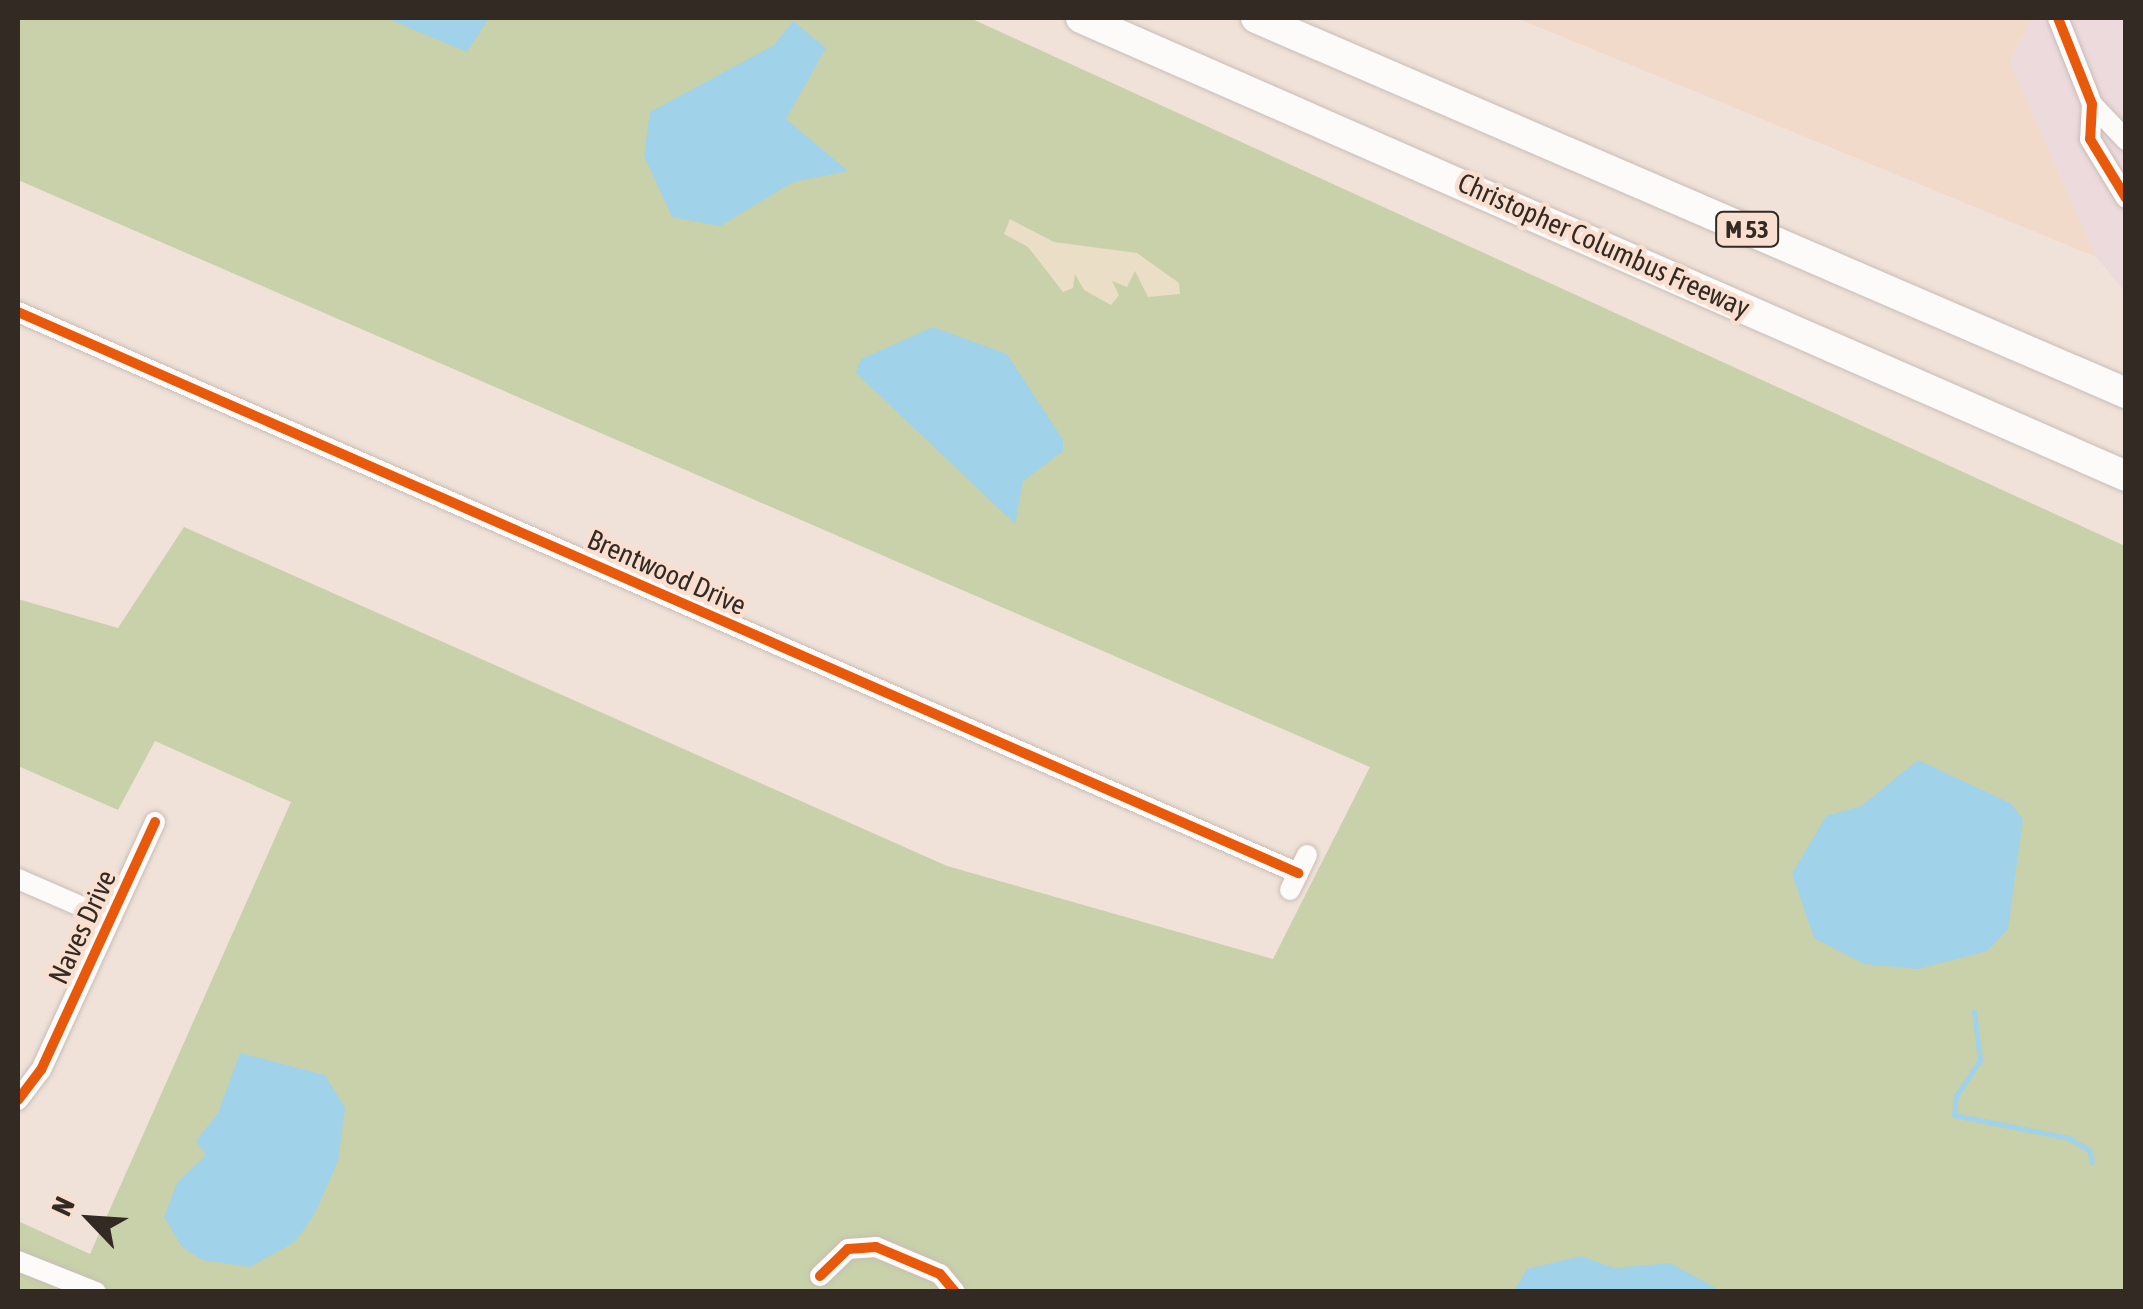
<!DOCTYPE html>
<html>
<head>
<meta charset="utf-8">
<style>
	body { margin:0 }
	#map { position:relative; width:2143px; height:1309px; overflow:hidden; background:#f0e2d9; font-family:"Asap Condensed",sans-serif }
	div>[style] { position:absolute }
	.commercial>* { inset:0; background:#eddadd }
	.built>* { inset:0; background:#f2dacb }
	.green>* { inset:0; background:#c8d1a9 }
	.sand>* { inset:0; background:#eadec6 }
	.water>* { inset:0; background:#a0d2e9 }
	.stream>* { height:5px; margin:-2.5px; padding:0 2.5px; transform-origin:2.5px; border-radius:2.5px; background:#a0d2e9 }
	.roads { filter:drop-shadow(0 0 2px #c8bdb6) drop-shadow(0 0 2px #c8bdb6) }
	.minor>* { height:20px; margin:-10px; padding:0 10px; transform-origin:10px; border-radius:10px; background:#fdfbf9 }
	.highway>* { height:30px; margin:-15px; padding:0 15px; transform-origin:15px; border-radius:15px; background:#fdfbf9 }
	.cycleway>* { height:10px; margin:-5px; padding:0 5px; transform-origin:5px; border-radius:5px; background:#e8590c }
	span { translate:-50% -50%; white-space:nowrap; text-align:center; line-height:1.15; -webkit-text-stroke:9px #f9dfd0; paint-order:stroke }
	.shield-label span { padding:2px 8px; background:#f9dfd0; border:2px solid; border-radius:8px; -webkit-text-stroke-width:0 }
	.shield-label { font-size:25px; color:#332a24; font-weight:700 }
	.street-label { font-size:28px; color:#332a24 }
	.frame { position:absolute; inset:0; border:20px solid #332a24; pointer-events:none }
	.north { position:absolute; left:40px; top:1169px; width:100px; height:100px; -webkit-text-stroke:8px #f9dfd0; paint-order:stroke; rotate:295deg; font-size:28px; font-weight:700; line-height:40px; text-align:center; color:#332a24 }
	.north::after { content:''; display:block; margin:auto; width:35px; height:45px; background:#332a24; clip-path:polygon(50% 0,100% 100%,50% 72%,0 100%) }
</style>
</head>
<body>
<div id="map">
	<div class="commercial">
		<i style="clip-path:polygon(2033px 18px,2125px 18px,2125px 292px,2096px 257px,2009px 61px)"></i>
	</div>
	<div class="built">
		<i style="clip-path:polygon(1517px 18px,2033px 18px,2009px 61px,2096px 257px)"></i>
	</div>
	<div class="green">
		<i style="clip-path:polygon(18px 18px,970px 18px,2125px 546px,2125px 1291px,18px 1291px,18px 1221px,90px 1254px,291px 802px,155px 741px,118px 810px,18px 766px,18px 599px,118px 628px,184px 527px,947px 866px,1273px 959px,1370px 767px,18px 180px)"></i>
	</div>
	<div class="sand">
		<i style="clip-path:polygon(1010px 219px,1054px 242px,1137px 253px,1179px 283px,1180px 294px,1148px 297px,1135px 271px,1127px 287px,1112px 281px,1119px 295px,1111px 305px,1084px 290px,1075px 274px,1073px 288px,1063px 292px,1028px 247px,1004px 234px)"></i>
	</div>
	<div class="water">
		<i style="clip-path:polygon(386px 18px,489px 18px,467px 52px)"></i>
		<i style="clip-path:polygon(793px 21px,826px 48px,786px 119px,848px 171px,793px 182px,720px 226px,672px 217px,644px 156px,650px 112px,774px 45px)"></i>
		<i style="clip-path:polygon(933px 327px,1007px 354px,1063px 440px,1063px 451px,1023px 481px,1015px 524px,856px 373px,861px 359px)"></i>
		<i style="clip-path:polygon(1918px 760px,2010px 803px,2023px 819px,2008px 929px,1987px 951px,1918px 969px,1864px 964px,1814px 938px,1792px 874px,1826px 816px,1861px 806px)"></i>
		<i style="clip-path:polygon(240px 1053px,325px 1075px,345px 1108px,338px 1161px,314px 1215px,296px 1241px,250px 1267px,202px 1260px,182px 1247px,164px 1217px,177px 1183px,206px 1155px,196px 1141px,218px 1113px)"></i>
		<i style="clip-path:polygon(1581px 1256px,1614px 1268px,1670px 1263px,1721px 1291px,1514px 1291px,1527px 1269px)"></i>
	</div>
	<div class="stream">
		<i style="left:1974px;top:1011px;width:49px;rotate:83deg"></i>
		<i style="left:1980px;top:1060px;width:43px;rotate:123.7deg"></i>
		<i style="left:1956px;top:1096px;width:19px;rotate:96deg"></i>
		<i style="left:1954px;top:1115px;width:117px;rotate:11.3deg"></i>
		<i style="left:2069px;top:1138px;width:23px;rotate:31deg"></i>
		<i style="left:2089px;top:1150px;width:13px;rotate:77deg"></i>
	</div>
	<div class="roads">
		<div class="minor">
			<i style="left:2058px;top:18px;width:92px;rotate:68.4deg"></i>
			<i style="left:2092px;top:104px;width:35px;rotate:93deg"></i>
			<i style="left:2090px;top:139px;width:69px;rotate:58.6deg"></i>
			<i style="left:2092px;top:104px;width:50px;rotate:46.6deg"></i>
			<i style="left:18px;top:312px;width:1398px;rotate:23.67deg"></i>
			<i style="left:18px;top:879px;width:100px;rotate:23.5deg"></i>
			<i style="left:1290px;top:890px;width:39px;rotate:-64deg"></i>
			<i style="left:18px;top:1100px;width:38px;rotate:-53deg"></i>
			<i style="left:41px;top:1070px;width:273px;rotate:-65.3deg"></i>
			<i style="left:18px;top:1261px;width:84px;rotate:21.7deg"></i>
			<i style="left:820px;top:1276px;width:39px;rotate:-44deg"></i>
			<i style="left:848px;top:1249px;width:28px;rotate:-4deg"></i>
			<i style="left:876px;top:1247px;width:69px;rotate:22.9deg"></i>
			<i style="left:940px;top:1274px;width:23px;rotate:50deg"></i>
		</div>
		<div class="highway">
			<i style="left:1081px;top:18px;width:1141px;rotate:23.67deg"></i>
			<i style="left:1256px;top:18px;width:947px;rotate:23.32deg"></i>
		</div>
	</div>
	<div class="cycleway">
		<i style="left:2058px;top:18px;width:92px;rotate:68.4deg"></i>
		<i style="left:2092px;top:104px;width:35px;rotate:93deg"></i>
		<i style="left:2090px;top:139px;width:69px;rotate:58.6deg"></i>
		<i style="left:18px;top:312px;width:1398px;rotate:23.67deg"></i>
		<i style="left:18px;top:1100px;width:38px;rotate:-53deg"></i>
		<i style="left:41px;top:1070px;width:273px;rotate:-65.3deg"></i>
		<i style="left:820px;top:1276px;width:39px;rotate:-44deg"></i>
		<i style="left:848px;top:1249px;width:28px;rotate:-4deg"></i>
		<i style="left:876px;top:1247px;width:69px;rotate:22.9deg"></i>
		<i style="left:940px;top:1274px;width:23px;rotate:50deg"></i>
	</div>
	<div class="shield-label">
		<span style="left:1747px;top:229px">M 53</span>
	</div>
	<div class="street-label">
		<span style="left:1604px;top:245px;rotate:24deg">Christopher Columbus Freeway</span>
		<span style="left:667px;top:572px;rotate:24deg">Brentwood Drive</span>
		<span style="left:82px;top:927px;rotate:-65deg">Naves Drive</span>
	</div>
	<div class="frame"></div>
	<div class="north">N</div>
</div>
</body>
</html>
